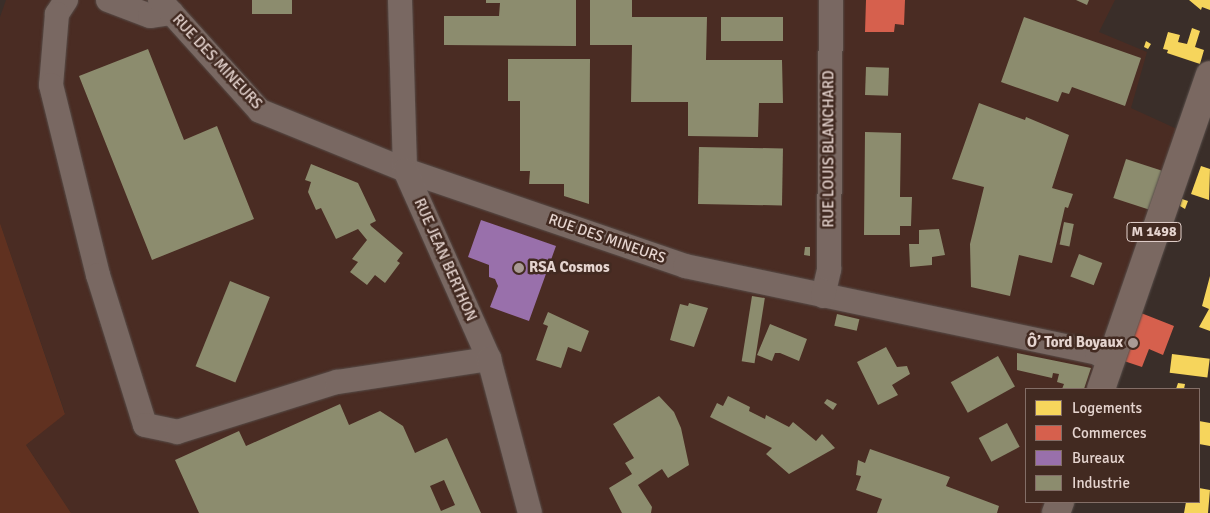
<!DOCTYPE html>
<html>
<head>
<meta charset="utf-8">
<style>
	body { margin:0 }
	#map { position:relative; width:1210px; height:513px; overflow:hidden; background:#3a2e29; font-family:Signika,sans-serif }
	div>[style] { position:absolute }
	.built>* { inset:0; background:#4a2c23 }
	.green>* { inset:0; background:#603120 }
	.homes>* { inset:0; background:#f6d55c; transform-origin:0 0 }
	.shops>* { inset:0; background:#d6604d }
	.offices>* { inset:0; background:#9970ab }
	.industry>* { inset:0; background:#8c8c6e; transform-origin:0 0 }
	.roads { filter:drop-shadow(0 0 1px #574d49) drop-shadow(0 0 1px #574d49) }
	.minor>* { height:24px; margin:-12px; padding:0 12px; transform-origin:12px; border-radius:12px; background:#796862 }
	.major>* { height:28px; margin:-14px; padding:0 14px; transform-origin:14px; border-radius:14px; background:#7a6861 }
	.dots>* { width:14px; height:14px; translate:-50% -50%; box-sizing:border-box; border:2px solid #422a21; border-radius:50% }
	span { translate:-50% -50%; white-space:nowrap; text-align:center; line-height:1.15; -webkit-text-stroke:5px #422a21; paint-order:stroke }
	.shield-label span { padding:1px 4px; background:#422a21; border:1px solid; border-radius:4px; -webkit-text-stroke-width:0 }
	.shield-label { font-size:14px; color:#e5d4cf; font-weight:700 }
	.street-label { font-size:15px; color:#e5d4cf }
	.poi-label { font-size:15px; color:#e5d4cf; font-weight:700 }
	.left { translate:0 -50%; text-align:left }
	.right { translate:-100% -50%; text-align:right }
	.legend { position:absolute; left:1025px; top:388px; width:175px; height:115px; box-sizing:border-box; background:#422a21; border:1px solid #836e67; margin:0; padding:6px 9px; list-style:none; font-size:15px; color:#e5d4cf }
	.legend li { display:flex; align-items:center; gap:10px; height:25px }
	.legend b { width:25px; border:1px solid #836e67 }
</style>
</head>
<body>
<div id="map">
	<div class="built">
		<i style="clip-path:polygon(6px 0,1115px 0,1099px 32px,1147px 52px,1131px 108px,1177px 129px,1099px 389px,1026px 389px,1026px 502px,1065px 502px,1062px 513px,71px 513px,26px 445px,65px 413px,0 223px,0 17px)"></i>
	</div>
	<div class="green">
		<i style="clip-path:polygon(0 223px,65px 414px,26px 445px,71px 513px,0 513px)"></i>
	</div>
	<div class="homes">
		<i style="clip-path:polygon(1189px 0,1210px 0,1210px 10px,1202px 7px,1201px 10px)"></i>
		<i style="clip-path:polygon(1192px 28px,1200px 31px,1195px 47px,1204px 50px,1200px 64px,1167px 53px,1168px 50px,1163px 49px,1168px 32px,1180px 35px,1178px 42px,1187px 44px)"></i>
		<i style="clip-path:polygon(1146px 41px,1151px 44px,1148px 49px,1144px 47px)"></i>
		<i style="clip-path:polygon(1201px 166px,1210px 169px,1209px 200px,1191px 194px)"></i>
		<i style="clip-path:polygon(1182px 199px,1188px 201px,1185px 209px,1180px 206px)"></i>
		<i style="clip-path:polygon(1210px 276px,1210px 331px,1199px 327px,1209px 309px,1202px 306px)"></i>
		<i style="left:1172px;top:354px;width:38px;height:19px;rotate:7deg"></i>
		<i style="clip-path:polygon(1178px 383px,1185px 384px,1184px 389px,1176px 389px)"></i>
		<i style="clip-path:polygon(1199px 421px,1210px 423px,1210px 446px,1199px 444px)"></i>
		<i style="clip-path:polygon(1199px 488px,1210px 490px,1208px 513px,1184px 513px,1186px 502px,1199px 502px)"></i>
	</div>
	<div class="shops">
		<i style="clip-path:polygon(866px 0,905px 0,904px 25px,895px 24px,894px 32px,865px 32px)"></i>
		<i style="clip-path:polygon(1141px 313px,1174px 326px,1163px 355px,1149px 349px,1142px 367px,1124px 361px)"></i>
	</div>
	<div class="offices">
		<i style="clip-path:polygon(481px 220px,556px 246px,529px 321px,490px 307px,498px 286px,495px 279px,489px 277px,489px 265px,468px 257px)"></i>
	</div>
	<div class="industry">
		<i style="left:252px;top:0;width:40px;height:14px"></i>
		<i style="clip-path:polygon(486px 0,576px 0,576px 46px,444px 45px,444px 16px,499px 16px,500px 3px,486px 3px)"></i>
		<i style="clip-path:polygon(590px 0,632px 0,632px 17px,707px 17px,706px 60px,782px 60px,783px 103px,759px 103px,758px 137px,688px 136px,688px 102px,631px 102px,632px 45px,590px 45px)"></i>
		<i style="clip-path:polygon(1076px 0,1089px 0,1087px 5px)"></i>
		<i style="left:721px;top:17px;width:62px;height:24px"></i>
		<i style="clip-path:polygon(1024px 17px,1141px 58px,1125px 106px,1072px 87px,1069px 94px,1062px 92px,1058px 102px,1001px 82px)"></i>
		<i style="clip-path:polygon(148px 49px,184px 140px,217px 126px,254px 219px,152px 260px,79px 76px)"></i>
		<i style="clip-path:polygon(508px 59px,590px 59px,589px 204px,564px 196px,564px 184px,529px 184px,530px 171px,520px 171px,520px 101px,508px 101px)"></i>
		<i style="left:866px;top:67px;width:23px;height:28px;rotate:2deg"></i>
		<i style="clip-path:polygon(979px 103px,1025px 120px,1026px 117px,1069px 135px,1052px 188px,1073px 194px,1068px 208px,1065px 207px,1052px 263px,1019px 255px,1010px 296px,971px 287px,970px 244px,984px 187px,952px 179px)"></i>
		<i style="clip-path:polygon(865px 132px,901px 133px,900px 197px,912px 197px,911px 226px,900px 226px,900px 235px,864px 235px)"></i>
		<i style="left:699px;top:147px;width:84px;height:57px;rotate:1deg"></i>
		<i style="left:1126px;top:159px;width:38px;height:41px;rotate:18deg"></i>
		<i style="clip-path:polygon(311px 164px,358px 183px,376px 221px,370px 224px,371px 226px,403px 253px,397px 261px,400px 263px,385px 283px,375px 275px,367px 285px,350px 272px,358px 262px,352px 259px,367px 240px,358px 229px,336px 239px,321px 208px,316px 210px,308px 192px,311px 182px,305px 180px)"></i>
		<i style="left:1064px;top:222px;width:10px;height:23px;rotate:11deg"></i>
		<i style="clip-path:polygon(939px 229px,945px 255px,932px 257px,932px 265px,910px 267px,909px 244px,919px 244px,919px 230px)"></i>
		<i style="clip-path:polygon(805px 247px,810px 247px,810px 256px,804px 255px)"></i>
		<i style="left:1079px;top:254px;width:25px;height:24px;rotate:21deg"></i>
		<i style="left:230px;top:281px;width:43px;height:92px;rotate:22deg"></i>
		<i style="left:752px;top:296px;width:13px;height:66px;rotate:9deg"></i>
		<i style="clip-path:polygon(689px 303px,708px 308px,694px 347px,670px 340px,680px 304px,688px 306px)"></i>
		<i style="clip-path:polygon(548px 312px,589px 331px,581px 352px,568px 347px,561px 368px,536px 360px,548px 326px,543px 324px)"></i>
		<i style="left:837px;top:314px;width:23px;height:12px;rotate:13deg"></i>
		<i style="clip-path:polygon(770px 324px,807px 339px,799px 361px,780px 353px,775px 353px,772px 361px,757px 355px)"></i>
		<i style="clip-path:polygon(886px 347px,897px 367px,907px 366px,910px 374px,892px 385px,898px 395px,878px 405px,857px 362px)"></i>
		<i style="clip-path:polygon(1017px 353px,1091px 368px,1084px 389px,1062px 389px,1064px 384px,1057px 382px,1059px 374px,1053px 373px,1052px 378px,1017px 370px)"></i>
		<i style="left:998px;top:356px;width:35px;height:54px;rotate:61deg"></i>
		<i style="clip-path:polygon(659px 396px,674px 412px,681px 428px,689px 465px,668px 478px,662px 469px,638px 485px,652px 507px,651px 513px,622px 513px,609px 488px,632px 474px,625px 463px,634px 458px,613px 424px)"></i>
		<i style="clip-path:polygon(728px 396px,750px 407px,749px 411px,765px 419px,766px 415px,789px 427px,793px 422px,816px 441px,822px 434px,835px 448px,789px 474px,766px 454px,772px 448px,710px 417px,717px 403px,723px 406px)"></i>
		<i style="clip-path:polygon(827px 399px,837px 404px,833px 410px,824px 403px)"></i>
		<i style="clip-path:polygon(evenodd,340px 404px,349px 425px,380px 411px,403px 426px,415px 453px,447px 438px,481px 513px,199px 513px,175px 460px,239px 431px,246px 446px,340px 404px,444px 480px,455px 505px,441px 511px,430px 486px,444px 480px)"></i>
		<i style="left:1007px;top:423px;width:27px;height:32px;rotate:62deg"></i>
		<i style="clip-path:polygon(870px 449px,950px 477px,946px 486px,999px 506px,997px 513px,877px 513px,882px 499px,856px 490px,861px 476px,856px 475px,858px 460px,865px 463px)"></i>
	</div>
	<div class="roads">
		<div class="minor">
			<i style="left:66px;top:0;width:17px;rotate:123deg"></i>
			<i style="left:57px;top:14px;width:71px;rotate:94.8deg"></i>
			<i style="left:51px;top:85px;width:196px;rotate:76.1deg"></i>
			<i style="left:98px;top:275px;width:157px;rotate:72.6deg"></i>
			<i style="left:145px;top:425px;width:33px;rotate:12deg"></i>
			<i style="left:177px;top:432px;width:168px;rotate:-17.4deg"></i>
			<i style="left:337px;top:382px;width:154px;rotate:-8.6deg"></i>
			<i style="left:108px;top:0;width:45px;rotate:20.9deg"></i>
			<i style="left:150px;top:16px;width:22px;rotate:-8deg"></i>
			<i style="left:160px;top:0;width:149px;rotate:48deg"></i>
			<i style="left:260px;top:111px;width:157px;rotate:22.1deg"></i>
			<i style="left:405px;top:170px;width:296px;rotate:18.9deg"></i>
			<i style="left:685px;top:266px;width:421px;rotate:11.9deg"></i>
			<i style="left:1097px;top:353px;width:16px;rotate:30deg"></i>
			<i style="left:400px;top:0;width:170px;rotate:88.3deg"></i>
			<i style="left:405px;top:170px;width:207px;rotate:66deg"></i>
			<i style="left:489px;top:359px;width:159px;rotate:75.1deg"></i>
			<i style="left:823px;top:296px;width:28px;rotate:-77deg"></i>
			<i style="left:829px;top:269px;width:269px;rotate:-89.6deg"></i>
		</div>
		<div class="major">
			<i style="left:1101px;top:389px;width:332px;rotate:-70.9deg"></i>
			<i style="left:1056px;top:513px;width:12px;rotate:-70deg"></i>
		</div>
	</div>
	<div class="dots">
		<i style="left:519px;top:268px;background:#a99a95"></i>
		<i style="left:1133px;top:343px;background:#a99a95"></i>
	</div>
	<div class="shield-label">
		<span style="left:1154px;top:232px">M 1498</span>
	</div>
	<div class="street-label">
		<span style="left:217px;top:62px;rotate:47deg">RUE DES MINEURS</span>
		<span style="left:829px;top:149px;rotate:-90deg">RUE LOUIS BLANCHARD</span>
		<span style="left:607px;top:239px;rotate:19deg">RUE DES MINEURS</span>
		<span style="left:445px;top:260px;rotate:66deg">RUE JEAN BERTHON</span>
	</div>
	<div class="poi-label">
		<span class="left" style="left:529px;top:268px">RSA Cosmos</span>
		<span class="right" style="left:1123px;top:343px">Ô’ Tord Boyaux</span>
	</div>
	<ul class="legend">
	<li><b style="height:14px;background:#f6d55c"></b>Logements</li>
	<li><b style="height:14px;background:#d6604d"></b>Commerces</li>
	<li><b style="height:14px;background:#9970ab"></b>Bureaux</li>
	<li><b style="height:14px;background:#8c8c6e"></b>Industrie</li>
	</ul>
</div>
</body>
</html>
